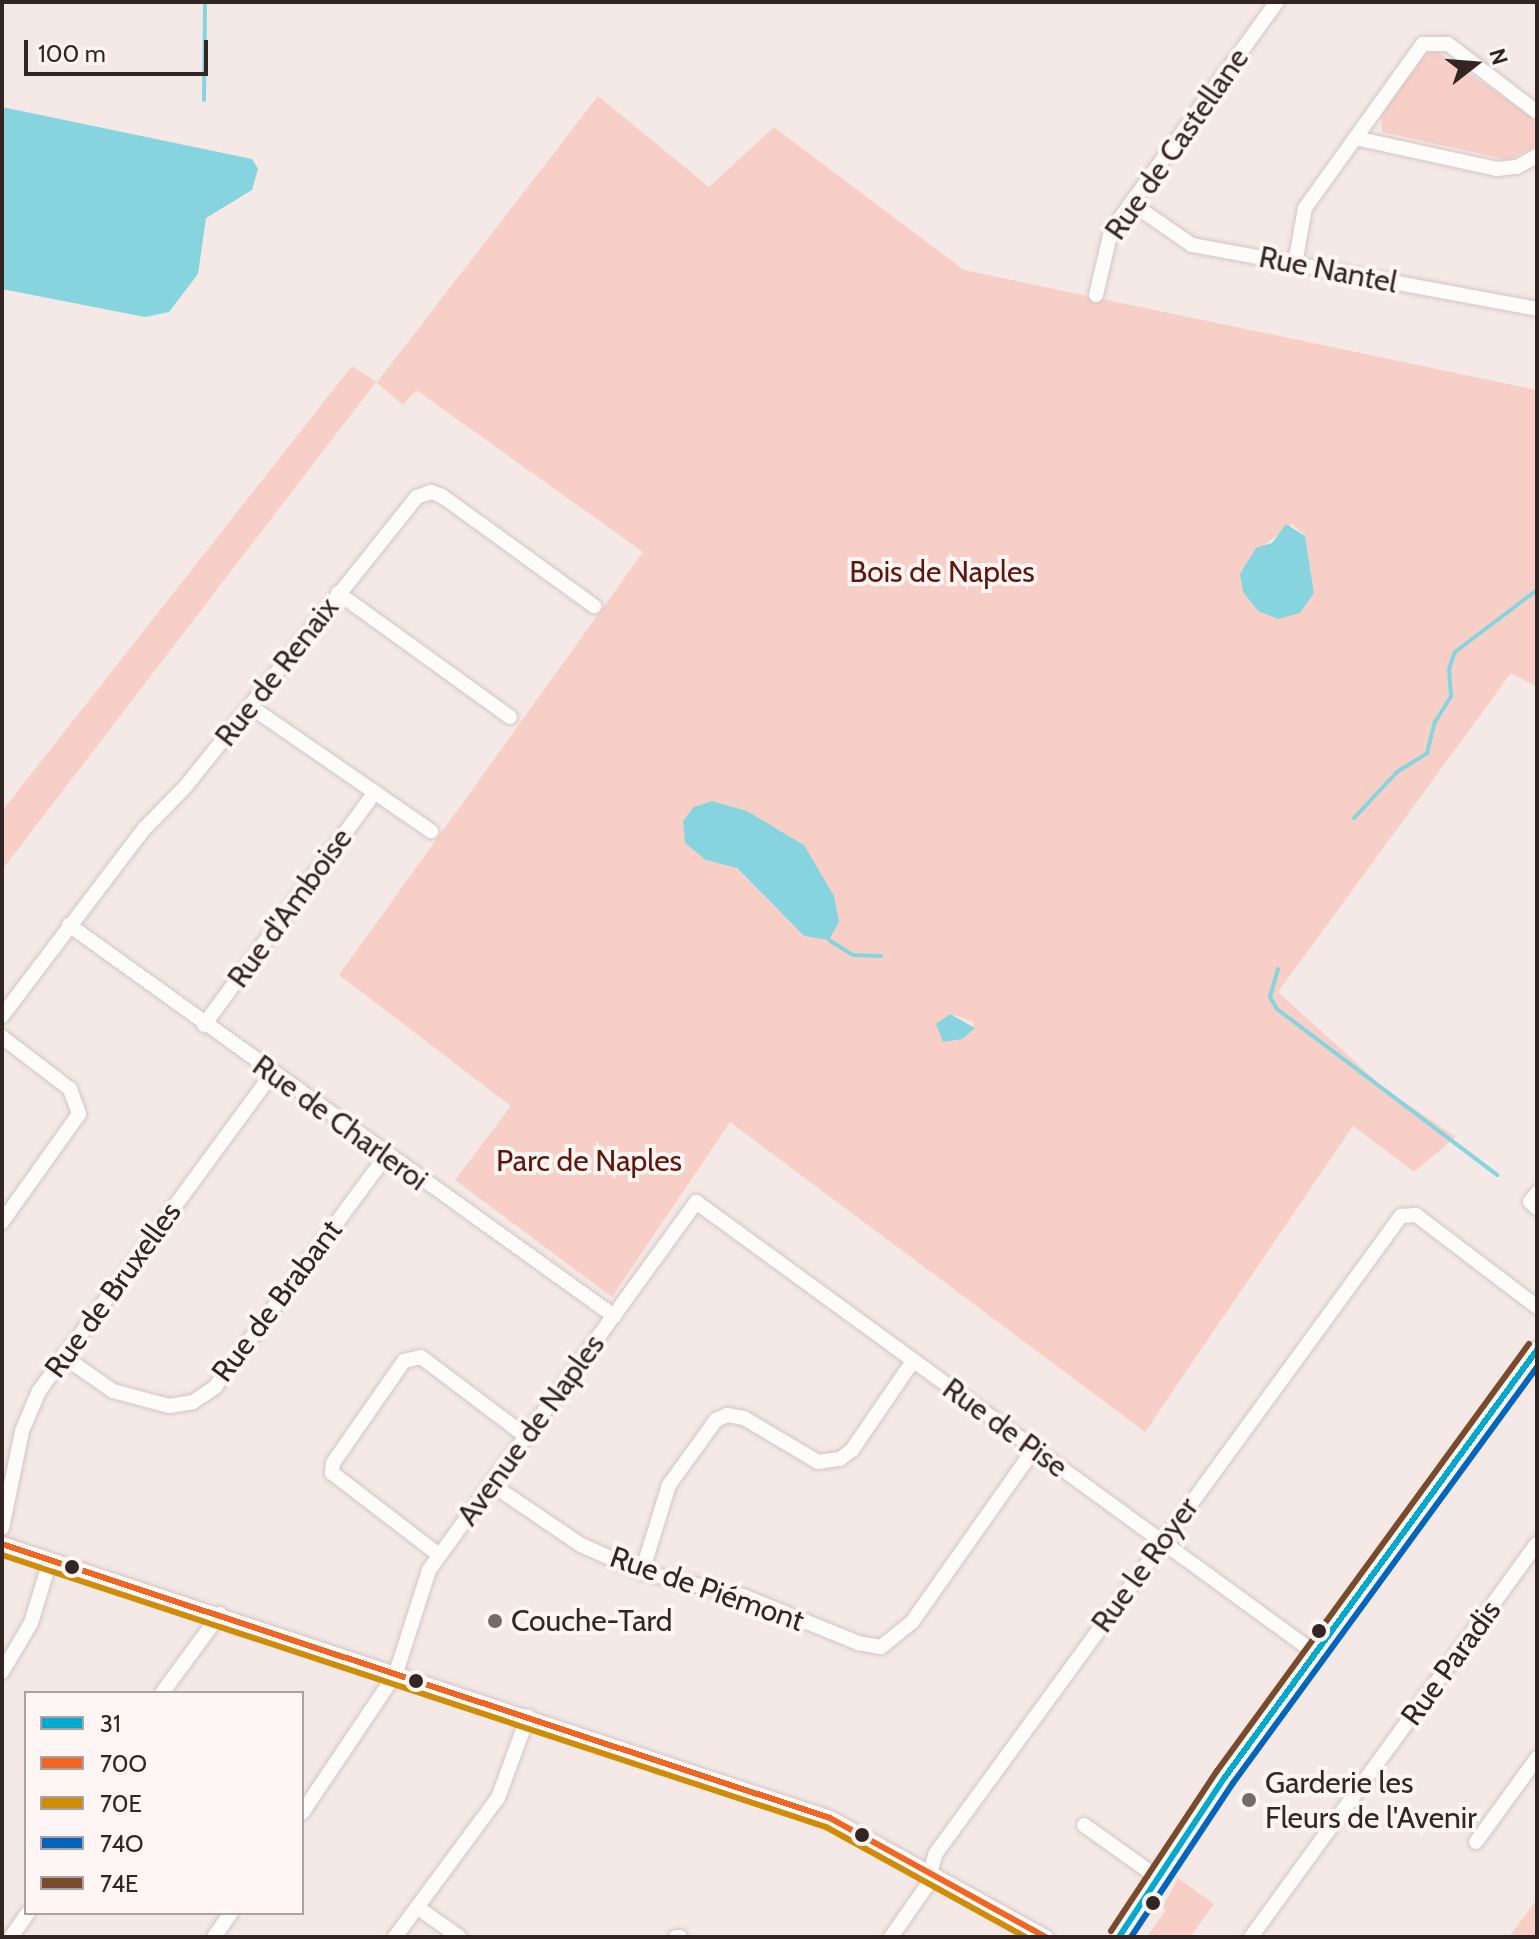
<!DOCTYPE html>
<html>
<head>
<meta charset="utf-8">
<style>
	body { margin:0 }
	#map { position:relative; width:1539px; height:1939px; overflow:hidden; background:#f5e9e7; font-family:Cabin,sans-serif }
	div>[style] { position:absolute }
	.green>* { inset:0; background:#f8cfc7 }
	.water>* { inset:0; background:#86d4df }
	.stream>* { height:4px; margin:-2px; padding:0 2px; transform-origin:2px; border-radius:2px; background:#86d4df }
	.roads { filter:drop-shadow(0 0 2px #d2c6c4) drop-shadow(0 0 2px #d2c6c4) }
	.minor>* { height:14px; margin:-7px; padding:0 7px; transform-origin:7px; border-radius:7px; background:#fefcfb }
	.major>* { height:16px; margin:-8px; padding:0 8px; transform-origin:8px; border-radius:8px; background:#fefcfb }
	.bus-1>* { height:6px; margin:-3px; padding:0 3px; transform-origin:3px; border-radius:3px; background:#00a9ce }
	.bus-2>* { height:6px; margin:-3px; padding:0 3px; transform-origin:3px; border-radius:3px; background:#f26522 }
	.bus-3>* { height:6px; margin:-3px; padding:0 3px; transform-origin:3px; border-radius:3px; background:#d08c07 }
	.bus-4>* { height:6px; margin:-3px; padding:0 3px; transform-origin:3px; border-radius:3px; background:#0065bd }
	.bus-5>* { height:6px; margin:-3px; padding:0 3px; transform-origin:3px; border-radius:3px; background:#7a4b2a }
	.dots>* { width:22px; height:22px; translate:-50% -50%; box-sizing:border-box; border:4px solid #fef6f5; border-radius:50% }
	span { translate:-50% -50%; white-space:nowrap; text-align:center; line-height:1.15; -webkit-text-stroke:8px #fef6f5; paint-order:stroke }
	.street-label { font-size:30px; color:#332523 }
	.park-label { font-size:30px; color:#61160d }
	.poi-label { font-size:30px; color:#332523 }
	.left { translate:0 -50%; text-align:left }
	.frame { position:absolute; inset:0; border:4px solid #332523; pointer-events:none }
	.legend { position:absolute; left:24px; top:1691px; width:280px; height:224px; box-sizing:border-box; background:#fef6f5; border:2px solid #ada2a1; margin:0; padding:10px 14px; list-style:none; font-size:24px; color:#332523 }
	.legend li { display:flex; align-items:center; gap:16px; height:40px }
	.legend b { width:40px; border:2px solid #ada2a1 }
	.north { position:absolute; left:1435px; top:24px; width:80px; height:80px; -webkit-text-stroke:6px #fef6f5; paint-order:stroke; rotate:73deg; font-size:22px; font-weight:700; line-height:32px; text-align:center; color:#332523 }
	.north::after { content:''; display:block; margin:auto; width:28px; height:36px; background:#332523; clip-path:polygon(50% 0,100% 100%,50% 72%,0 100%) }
	.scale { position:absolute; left:24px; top:40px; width:184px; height:36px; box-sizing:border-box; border:4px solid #332523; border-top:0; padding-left:10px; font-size:24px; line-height:28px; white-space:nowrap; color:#332523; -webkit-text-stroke:6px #fef6f5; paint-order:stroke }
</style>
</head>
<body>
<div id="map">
	<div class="green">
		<i style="clip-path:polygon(1435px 50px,1537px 120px,1537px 146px,1508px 160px,1382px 132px,1381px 115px,1425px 54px)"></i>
		<i style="clip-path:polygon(evenodd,598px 96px,709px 187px,774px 127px,964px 270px,1537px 390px,1537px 687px,1511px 673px,1278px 992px,1385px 1089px,1456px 1137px,1414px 1172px,1353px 1126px,1145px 1432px,730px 1122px,612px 1297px,455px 1180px,511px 1106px,339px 975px,643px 552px,416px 390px,403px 405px,376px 382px,2px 870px,2px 811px,352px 366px,377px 382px,598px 96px,1292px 524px,1305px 536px,1314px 593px,1278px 619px,1258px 611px,1243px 592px,1241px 574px,1253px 554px,1292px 524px,598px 96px,712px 801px,747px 811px,804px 845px,804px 936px,736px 868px,712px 801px,598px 96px,954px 1015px,973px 1022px,973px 1031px,943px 1042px,954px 1015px)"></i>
		<i style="clip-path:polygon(1178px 1878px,1214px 1904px,1190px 1937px,1147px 1937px,1166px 1910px,1162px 1908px)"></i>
		<i style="clip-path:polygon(1537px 1899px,1537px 1937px,1509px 1937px)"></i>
	</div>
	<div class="water">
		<i style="clip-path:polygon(2px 107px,252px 159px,258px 169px,252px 190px,206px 218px,198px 274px,169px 312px,145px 317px,2px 289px)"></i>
		<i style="clip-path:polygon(1286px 524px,1305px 536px,1314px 593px,1300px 613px,1278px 619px,1258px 611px,1243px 592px,1240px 574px,1256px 548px,1272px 543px)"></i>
		<i style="clip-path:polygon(712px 801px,747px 811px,804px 845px,834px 896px,839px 922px,829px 940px,804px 936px,737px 868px,706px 860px,685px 843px,683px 821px,694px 807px)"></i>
		<i style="clip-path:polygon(950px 1014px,975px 1028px,962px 1039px,943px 1042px,936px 1024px)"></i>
	</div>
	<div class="stream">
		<i style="left:204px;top:100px;width:98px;rotate:-89.4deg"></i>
		<i style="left:1354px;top:818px;width:63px;rotate:-46.9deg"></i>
		<i style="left:1397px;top:772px;width:36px;rotate:-32deg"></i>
		<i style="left:1427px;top:753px;width:32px;rotate:-76deg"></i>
		<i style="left:1435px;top:722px;width:31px;rotate:-58deg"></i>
		<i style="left:1451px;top:696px;width:27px;rotate:-94deg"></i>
		<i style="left:1449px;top:669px;width:18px;rotate:-71deg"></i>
		<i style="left:1455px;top:652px;width:103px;rotate:-37.1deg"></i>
		<i style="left:829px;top:940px;width:28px;rotate:32deg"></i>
		<i style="left:853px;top:955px;width:28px;rotate:2deg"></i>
		<i style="left:1278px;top:969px;width:29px;rotate:106deg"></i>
		<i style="left:1270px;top:997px;width:14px;rotate:60deg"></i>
		<i style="left:1277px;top:1009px;width:276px;rotate:37deg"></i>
	</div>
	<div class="roads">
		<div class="minor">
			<i style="left:1355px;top:138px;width:145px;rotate:12.3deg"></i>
			<i style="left:1497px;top:169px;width:20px;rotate:-6deg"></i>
			<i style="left:1517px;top:167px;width:23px;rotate:-29deg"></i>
			<i style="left:1131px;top:203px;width:74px;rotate:34.5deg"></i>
			<i style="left:1192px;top:245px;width:351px;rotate:10.5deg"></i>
			<i style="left:1295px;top:264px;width:57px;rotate:-79.9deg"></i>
			<i style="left:1305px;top:208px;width:202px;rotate:-54.3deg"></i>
			<i style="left:1423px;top:44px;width:25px"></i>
			<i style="left:1448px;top:44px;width:112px;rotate:37.4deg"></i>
			<i style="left:1096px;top:295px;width:66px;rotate:-76.8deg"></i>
			<i style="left:1111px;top:231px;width:283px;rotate:-54.1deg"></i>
			<i style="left:338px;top:593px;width:212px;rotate:35.8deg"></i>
			<i style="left:251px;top:707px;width:219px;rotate:34.6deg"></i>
			<i style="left:69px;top:925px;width:671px;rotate:35.66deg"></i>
			<i style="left:2px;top:1016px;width:235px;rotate:-52.8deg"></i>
			<i style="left:144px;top:829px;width:60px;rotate:-45.7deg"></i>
			<i style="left:186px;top:786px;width:370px;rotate:-51.4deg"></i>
			<i style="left:417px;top:497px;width:15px;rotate:-20deg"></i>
			<i style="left:431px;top:492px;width:12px;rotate:20deg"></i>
			<i style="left:442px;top:496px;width:188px;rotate:35.9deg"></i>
			<i style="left:204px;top:1025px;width:289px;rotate:-53.7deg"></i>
			<i style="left:2px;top:1037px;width:86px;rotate:37.4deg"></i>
			<i style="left:70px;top:1089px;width:27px;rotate:70deg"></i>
			<i style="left:79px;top:1114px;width:133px;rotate:125.5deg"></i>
			<i style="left:1537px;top:1193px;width:11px;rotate:128deg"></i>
			<i style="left:1530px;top:1202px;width:9px;rotate:41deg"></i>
			<i style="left:63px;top:1356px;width:61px;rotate:35deg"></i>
			<i style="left:113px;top:1391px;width:58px;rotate:15deg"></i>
			<i style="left:169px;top:1406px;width:24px;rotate:-9deg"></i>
			<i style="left:193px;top:1402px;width:27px;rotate:-34deg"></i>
			<i style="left:215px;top:1387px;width:286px;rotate:-53.5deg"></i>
			<i style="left:491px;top:1484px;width:109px;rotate:34.1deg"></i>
			<i style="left:581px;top:1545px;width:67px;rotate:23.9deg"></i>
			<i style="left:642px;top:1572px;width:104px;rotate:13.4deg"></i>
			<i style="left:743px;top:1596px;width:124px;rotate:22.2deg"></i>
			<i style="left:858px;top:1643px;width:23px;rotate:10deg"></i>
			<i style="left:881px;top:1647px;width:40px;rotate:-39deg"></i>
			<i style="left:912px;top:1622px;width:212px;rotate:-54.8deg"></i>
			<i style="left:2px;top:1528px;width:99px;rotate:-78.3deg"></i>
			<i style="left:22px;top:1431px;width:43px;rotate:-67deg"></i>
			<i style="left:39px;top:1391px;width:393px;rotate:-53.7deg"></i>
			<i style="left:2px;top:1544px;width:872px;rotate:18.31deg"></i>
			<i style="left:830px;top:1818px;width:247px;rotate:28.9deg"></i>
			<i style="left:439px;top:1555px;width:135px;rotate:-142.5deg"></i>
			<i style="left:332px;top:1473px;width:10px;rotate:-84deg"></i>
			<i style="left:333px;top:1463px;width:124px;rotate:-55.2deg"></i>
			<i style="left:404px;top:1361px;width:17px;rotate:-13deg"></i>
			<i style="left:421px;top:1357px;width:133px;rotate:37deg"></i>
			<i style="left:642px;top:1572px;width:91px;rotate:-72.8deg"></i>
			<i style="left:669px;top:1485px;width:80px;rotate:-54.1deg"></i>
			<i style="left:716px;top:1420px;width:12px;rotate:-24deg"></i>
			<i style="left:727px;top:1415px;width:17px;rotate:10deg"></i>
			<i style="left:744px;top:1418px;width:86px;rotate:30.7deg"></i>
			<i style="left:818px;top:1462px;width:22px;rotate:-8deg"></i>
			<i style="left:840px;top:1459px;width:15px;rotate:-37deg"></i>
			<i style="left:852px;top:1450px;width:108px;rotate:-55.6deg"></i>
			<i style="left:2px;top:1672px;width:57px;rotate:-59.4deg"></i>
			<i style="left:31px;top:1623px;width:65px;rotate:-73deg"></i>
			<i style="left:162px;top:1693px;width:98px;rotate:-53.7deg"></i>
			<i style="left:302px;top:1813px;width:169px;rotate:-56.1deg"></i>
			<i style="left:396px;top:1673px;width:108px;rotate:-72.2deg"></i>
			<i style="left:429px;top:1570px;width:455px;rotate:-54deg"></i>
			<i style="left:696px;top:1202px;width:766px;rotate:36.08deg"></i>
			<i style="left:1084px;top:1825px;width:90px;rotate:35.5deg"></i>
			<i style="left:1476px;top:1842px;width:104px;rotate:-54deg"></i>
			<i style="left:417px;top:1907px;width:52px;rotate:35.5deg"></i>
			<i style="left:11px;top:1937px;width:29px;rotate:-55deg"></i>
			<i style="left:214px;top:1937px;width:29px;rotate:-55deg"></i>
			<i style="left:395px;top:1937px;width:173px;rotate:-53.5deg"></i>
			<i style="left:498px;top:1798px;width:87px;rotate:-69.9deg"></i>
			<i style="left:676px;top:1937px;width:4px"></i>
			<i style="left:891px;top:1937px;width:61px;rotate:-55deg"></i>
			<i style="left:926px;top:1887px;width:35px;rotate:-74deg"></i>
			<i style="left:936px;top:1853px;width:789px;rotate:-53.87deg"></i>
			<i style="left:1401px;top:1216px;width:15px;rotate:-4deg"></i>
			<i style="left:1416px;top:1215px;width:152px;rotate:37.2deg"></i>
			<i style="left:1251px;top:1937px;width:486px;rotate:-54deg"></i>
		</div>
		<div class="major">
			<i style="left:1119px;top:1937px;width:192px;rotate:-56.5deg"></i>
			<i style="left:1225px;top:1777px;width:529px;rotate:-53.85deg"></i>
		</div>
	</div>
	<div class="bus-1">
		<i style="left:1119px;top:1937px;width:192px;rotate:-56.5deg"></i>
		<i style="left:1225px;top:1777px;width:529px;rotate:-53.85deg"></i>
	</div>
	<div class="bus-2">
		<i style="left:2px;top:1544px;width:872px;rotate:18.31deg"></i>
		<i style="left:830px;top:1818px;width:247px;rotate:28.9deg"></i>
	</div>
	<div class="bus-3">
		<i style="left:2px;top:1555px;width:868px;rotate:18.27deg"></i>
		<i style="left:826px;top:1827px;width:227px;rotate:28.9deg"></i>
	</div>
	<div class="bus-4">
		<i style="left:1131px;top:1937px;width:185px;rotate:-56.5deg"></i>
		<i style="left:1233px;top:1783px;width:515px;rotate:-53.84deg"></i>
	</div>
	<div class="bus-5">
		<i style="left:1111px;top:1931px;width:192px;rotate:-56.5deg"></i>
		<i style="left:1217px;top:1771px;width:529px;rotate:-53.85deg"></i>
	</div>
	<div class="dots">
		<i style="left:72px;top:1567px;background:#332523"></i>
		<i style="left:495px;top:1621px;background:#776a68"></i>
		<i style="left:1319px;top:1631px;background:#332523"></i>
		<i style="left:416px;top:1681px;background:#332523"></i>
		<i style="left:1249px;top:1800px;background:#776a68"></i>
		<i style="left:862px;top:1835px;background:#332523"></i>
		<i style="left:1153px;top:1903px;background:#332523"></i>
	</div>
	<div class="street-label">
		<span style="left:1177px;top:144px;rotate:-55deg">Rue de Castellane</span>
		<span style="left:1328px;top:270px;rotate:11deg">Rue Nantel</span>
		<span style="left:277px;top:672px;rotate:-52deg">Rue de Renaix</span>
		<span style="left:290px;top:908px;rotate:-54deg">Rue d'Amboise</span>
		<span style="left:340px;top:1123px;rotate:36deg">Rue de Charleroi</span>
		<span style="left:113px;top:1290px;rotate:-54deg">Rue de Bruxelles</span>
		<span style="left:277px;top:1301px;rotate:-53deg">Rue de Brabant</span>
		<span style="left:1005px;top:1428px;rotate:36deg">Rue de Pise</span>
		<span style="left:531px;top:1430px;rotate:-54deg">Avenue de Naples</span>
		<span style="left:1145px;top:1565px;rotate:-54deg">Rue le Royer</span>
		<span style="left:707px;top:1589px;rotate:19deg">Rue de Piémont</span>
		<span style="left:1451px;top:1663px;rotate:-54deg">Rue Paradis</span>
	</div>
	<div class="park-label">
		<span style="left:942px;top:572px">Bois de Naples</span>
		<span style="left:589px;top:1161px">Parc de Naples</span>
	</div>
	<div class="poi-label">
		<span class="left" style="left:511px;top:1621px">Couche-Tard</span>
		<span class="left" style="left:1265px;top:1800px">Garderie les<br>Fleurs de l'Avenir</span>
	</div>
	<div class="frame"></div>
	<ul class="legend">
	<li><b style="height:10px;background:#00a9ce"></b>31</li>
	<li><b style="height:10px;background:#f26522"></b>70O</li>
	<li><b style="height:10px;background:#d08c07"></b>70E</li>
	<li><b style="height:10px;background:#0065bd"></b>74O</li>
	<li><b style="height:10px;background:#7a4b2a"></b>74E</li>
	</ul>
	<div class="north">N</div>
	<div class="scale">100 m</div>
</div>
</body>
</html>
